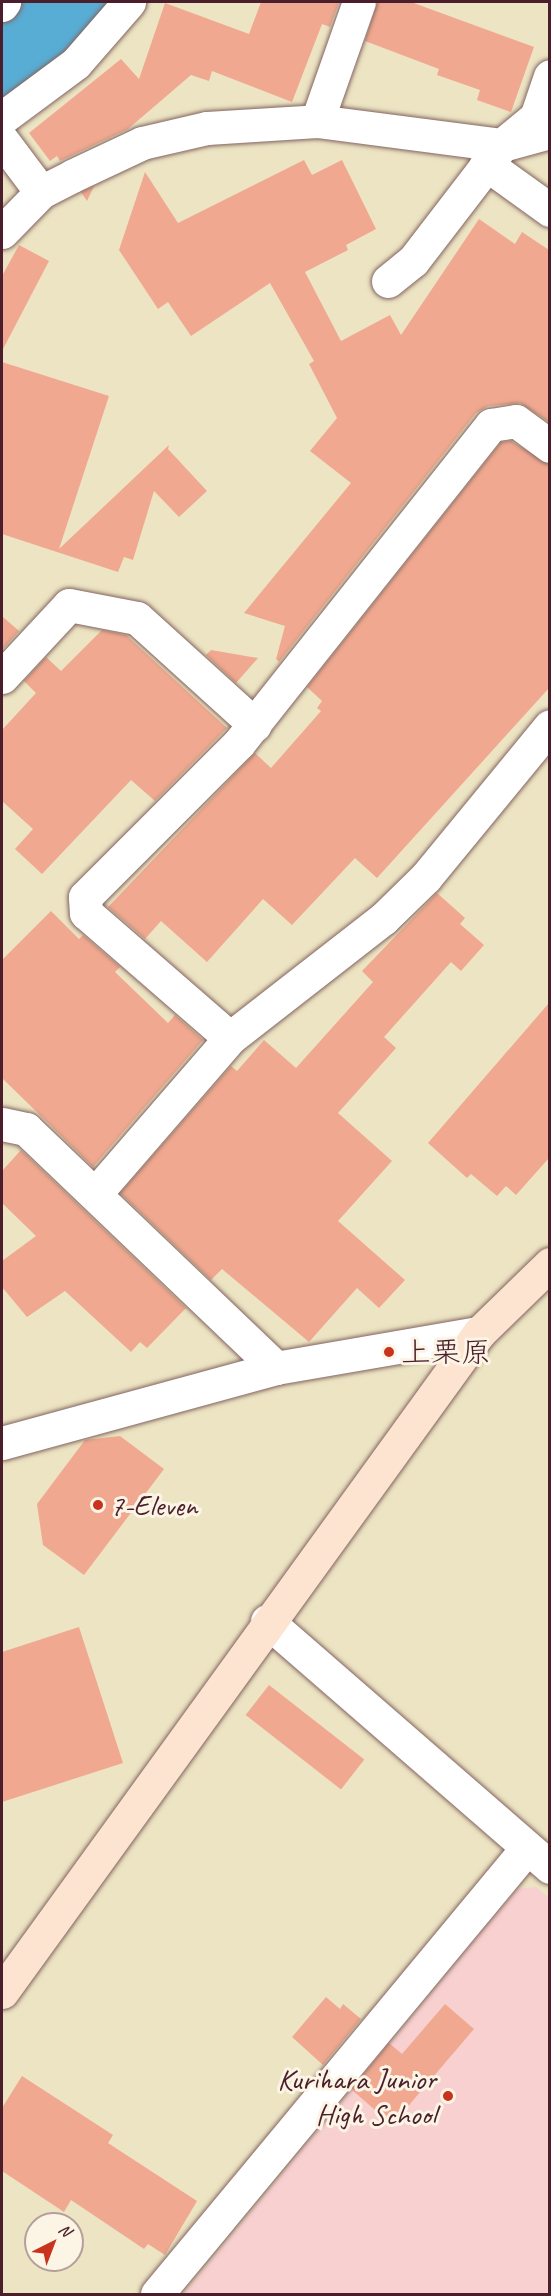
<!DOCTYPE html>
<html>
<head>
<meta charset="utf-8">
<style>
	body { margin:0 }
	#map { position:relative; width:551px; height:2296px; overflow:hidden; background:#ece4c3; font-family:Caveat,"Klee One",sans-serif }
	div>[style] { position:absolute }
	.built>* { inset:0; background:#f7d0cf }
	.river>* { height:81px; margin:-40.5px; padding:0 40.5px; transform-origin:40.5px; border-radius:40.5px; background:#58add4 }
	.building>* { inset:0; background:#f0a990; transform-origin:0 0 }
	.roads { filter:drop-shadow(0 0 2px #836460) drop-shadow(0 0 2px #836460) }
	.street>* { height:33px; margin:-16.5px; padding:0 16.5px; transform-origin:16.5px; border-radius:16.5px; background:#fff }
	.secondary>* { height:33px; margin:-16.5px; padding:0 16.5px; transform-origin:16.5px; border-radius:16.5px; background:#fde4d1 }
	.dots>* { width:16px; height:16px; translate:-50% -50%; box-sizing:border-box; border:3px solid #fcf5e5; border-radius:50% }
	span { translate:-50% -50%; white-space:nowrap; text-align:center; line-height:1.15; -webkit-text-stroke:6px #fcf5e5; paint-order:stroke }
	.poi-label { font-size:30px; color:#4a1f2b }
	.left { translate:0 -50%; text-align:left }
	.right { translate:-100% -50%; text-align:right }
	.frame { position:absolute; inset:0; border:3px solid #4a1f2b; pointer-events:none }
	.north { position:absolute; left:24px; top:2212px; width:60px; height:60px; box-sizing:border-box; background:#fcf5e5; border:2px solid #b59f9b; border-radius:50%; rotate:42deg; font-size:16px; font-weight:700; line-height:24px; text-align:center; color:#4a1f2b }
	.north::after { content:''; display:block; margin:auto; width:21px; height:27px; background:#c8321e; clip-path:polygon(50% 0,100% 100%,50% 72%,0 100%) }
</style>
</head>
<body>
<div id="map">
	<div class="built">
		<i style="clip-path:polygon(536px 1887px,549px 1898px,549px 2294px,183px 2294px,517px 1889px)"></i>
	</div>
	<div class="river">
		<i style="left:2px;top:57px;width:56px;rotate:-37.1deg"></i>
		<i style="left:47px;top:23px;width:30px;rotate:-45deg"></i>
	</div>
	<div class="building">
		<i style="clip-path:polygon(261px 2px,339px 2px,330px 27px,322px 24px,292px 102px,212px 71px,209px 81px,191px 75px,128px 129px,60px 161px,57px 156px,50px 161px,29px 133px,121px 59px,139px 79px,165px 3px,249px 34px)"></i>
		<i style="clip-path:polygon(377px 2px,411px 2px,534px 47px,511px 112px,477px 100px,480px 90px,437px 75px,439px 69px,365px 41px)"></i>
		<i style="clip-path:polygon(304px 160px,312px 175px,342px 160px,376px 229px,346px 245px,348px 250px,305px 272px,341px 341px,390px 315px,401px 335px,479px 219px,515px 244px,522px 232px,549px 250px,549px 422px,520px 403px,488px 406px,476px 413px,279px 662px,276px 659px,285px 626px,244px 613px,351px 483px,310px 451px,337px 418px,309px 364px,314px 361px,270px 283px,191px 336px,168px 302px,158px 309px,119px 250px,145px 172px,178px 223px)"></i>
		<i style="clip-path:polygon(94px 186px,87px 201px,81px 192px)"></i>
		<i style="clip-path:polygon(19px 245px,49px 261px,2px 351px,2px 276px)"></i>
		<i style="clip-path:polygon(2px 362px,109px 396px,59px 549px,169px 445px,168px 449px,207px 491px,179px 517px,154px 491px,133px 560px,124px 557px,118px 572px,2px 534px)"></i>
		<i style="clip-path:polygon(511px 441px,549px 464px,549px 688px,377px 878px,355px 858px,292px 925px,263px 899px,207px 962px,161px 921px,145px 939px,108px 907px,255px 753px,271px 768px,321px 711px,317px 708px,322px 701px,307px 687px,501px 442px)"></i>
		<i style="clip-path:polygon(3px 617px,19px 631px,2px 650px,2px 619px)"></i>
		<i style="clip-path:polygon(102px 630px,126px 635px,227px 728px,155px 801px,131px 780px,42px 874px,15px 849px,33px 829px,2px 801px,2px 730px,36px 693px,24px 681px,46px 657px,61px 671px)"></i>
		<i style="clip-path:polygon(211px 650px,258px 658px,236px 683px,206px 655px)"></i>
		<i style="clip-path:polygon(437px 893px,465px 918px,460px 924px,484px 945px,461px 971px,451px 962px,384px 1037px,396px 1048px,338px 1113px,392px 1161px,338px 1221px,405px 1280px,379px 1308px,357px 1288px,309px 1342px,222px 1269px,211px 1280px,120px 1193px,231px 1066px,237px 1071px,264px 1040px,296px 1068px,373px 982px,362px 971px)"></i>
		<i style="clip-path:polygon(51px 911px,79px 939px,83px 935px,120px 967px,115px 972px,168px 1023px,175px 1015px,203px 1040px,93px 1167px,2px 1078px,2px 960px)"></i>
		<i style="clip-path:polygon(549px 1003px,549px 1158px,516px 1195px,506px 1186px,497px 1196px,471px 1174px,467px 1178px,428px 1143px)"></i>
		<i style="clip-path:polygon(21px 1150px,186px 1308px,147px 1348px,140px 1342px,131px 1352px,65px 1291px,27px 1317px,2px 1287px,2px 1261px,36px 1236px,2px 1203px,2px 1171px)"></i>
		<i style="clip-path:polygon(120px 1436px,164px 1469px,84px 1575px,43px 1545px,37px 1504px,85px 1440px)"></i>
		<i style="clip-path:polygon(79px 1627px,123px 1763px,2px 1802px,2px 1652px)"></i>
		<i style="left:269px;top:1685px;width:121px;height:38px;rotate:38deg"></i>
		<i style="clip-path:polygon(326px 1997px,340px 2009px,343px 2004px,361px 2019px,323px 2065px,292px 2037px)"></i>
		<i style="clip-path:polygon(445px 2004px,474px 2029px,392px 2125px,351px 2089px,389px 2043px,402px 2054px)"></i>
		<i style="clip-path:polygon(22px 2076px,113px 2135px,108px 2143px,197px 2201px,165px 2255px,148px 2244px,144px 2249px,71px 2200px,64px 2212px,2px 2171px,2px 2108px)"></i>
	</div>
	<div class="roads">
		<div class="street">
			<i style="left:2px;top:5px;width:4px;rotate:-56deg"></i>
			<i style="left:2px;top:118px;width:92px;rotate:-36.6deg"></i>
			<i style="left:76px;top:63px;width:81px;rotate:-49deg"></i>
			<i style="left:317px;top:121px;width:126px;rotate:-70.6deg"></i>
			<i style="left:2px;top:140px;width:65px;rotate:53.1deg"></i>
			<i style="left:486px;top:164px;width:79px;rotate:35.7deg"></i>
			<i style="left:2px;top:232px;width:56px;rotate:-45.7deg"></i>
			<i style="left:41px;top:192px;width:35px;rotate:-27deg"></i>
			<i style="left:72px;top:176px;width:77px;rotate:-25.2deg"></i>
			<i style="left:142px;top:143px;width:67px;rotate:-13deg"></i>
			<i style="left:207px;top:128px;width:110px;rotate:-3.6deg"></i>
			<i style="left:317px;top:121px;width:187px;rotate:7.4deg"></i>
			<i style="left:502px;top:145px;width:50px;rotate:-15.2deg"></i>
			<i style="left:388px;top:281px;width:32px;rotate:-39deg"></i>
			<i style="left:413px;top:261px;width:146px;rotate:-52.5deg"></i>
			<i style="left:502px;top:145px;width:44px;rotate:-39.5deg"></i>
			<i style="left:536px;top:117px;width:43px;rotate:-71.1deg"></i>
			<i style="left:2px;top:677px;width:98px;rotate:-47.1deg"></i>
			<i style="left:69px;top:605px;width:69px;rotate:10.8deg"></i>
			<i style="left:137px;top:618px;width:159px;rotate:42.2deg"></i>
			<i style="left:230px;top:1038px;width:191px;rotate:-139deg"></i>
			<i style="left:86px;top:913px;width:16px;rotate:-94deg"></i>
			<i style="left:85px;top:897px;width:218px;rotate:-45deg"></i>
			<i style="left:239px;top:743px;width:406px;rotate:-51.6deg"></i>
			<i style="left:491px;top:425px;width:25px;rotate:-9deg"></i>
			<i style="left:516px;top:421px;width:42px;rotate:36.3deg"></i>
			<i style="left:2px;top:1124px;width:25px;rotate:12deg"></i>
			<i style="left:26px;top:1129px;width:346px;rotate:43.7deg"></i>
			<i style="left:95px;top:1194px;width:206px;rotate:-49.1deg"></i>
			<i style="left:230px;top:1038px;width:194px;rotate:-37.9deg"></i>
			<i style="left:383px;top:919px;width:60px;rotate:-44.3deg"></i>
			<i style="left:426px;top:877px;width:195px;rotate:-50.6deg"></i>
			<i style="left:2px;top:1443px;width:284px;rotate:-15.3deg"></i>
			<i style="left:276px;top:1368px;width:206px;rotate:-9.8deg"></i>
			<i style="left:267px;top:1621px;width:375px;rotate:41deg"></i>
			<i style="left:157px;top:2294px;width:579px;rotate:-50.32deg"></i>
		</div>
		<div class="secondary">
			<i style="left:2px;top:1992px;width:814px;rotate:-54.1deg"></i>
			<i style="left:479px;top:1333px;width:99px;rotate:-44.2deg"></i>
		</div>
	</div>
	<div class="dots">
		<i style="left:389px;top:1352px;background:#c8321e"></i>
		<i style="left:98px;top:1505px;background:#c8321e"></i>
		<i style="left:448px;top:2096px;background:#c8321e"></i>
	</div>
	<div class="poi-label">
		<span class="left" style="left:401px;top:1352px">上栗原</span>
		<span class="left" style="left:110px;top:1505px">7-Eleven</span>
		<span class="right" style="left:436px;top:2096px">Kurihara Junior<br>High School</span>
	</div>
	<div class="frame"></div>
	<div class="north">N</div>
</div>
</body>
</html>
